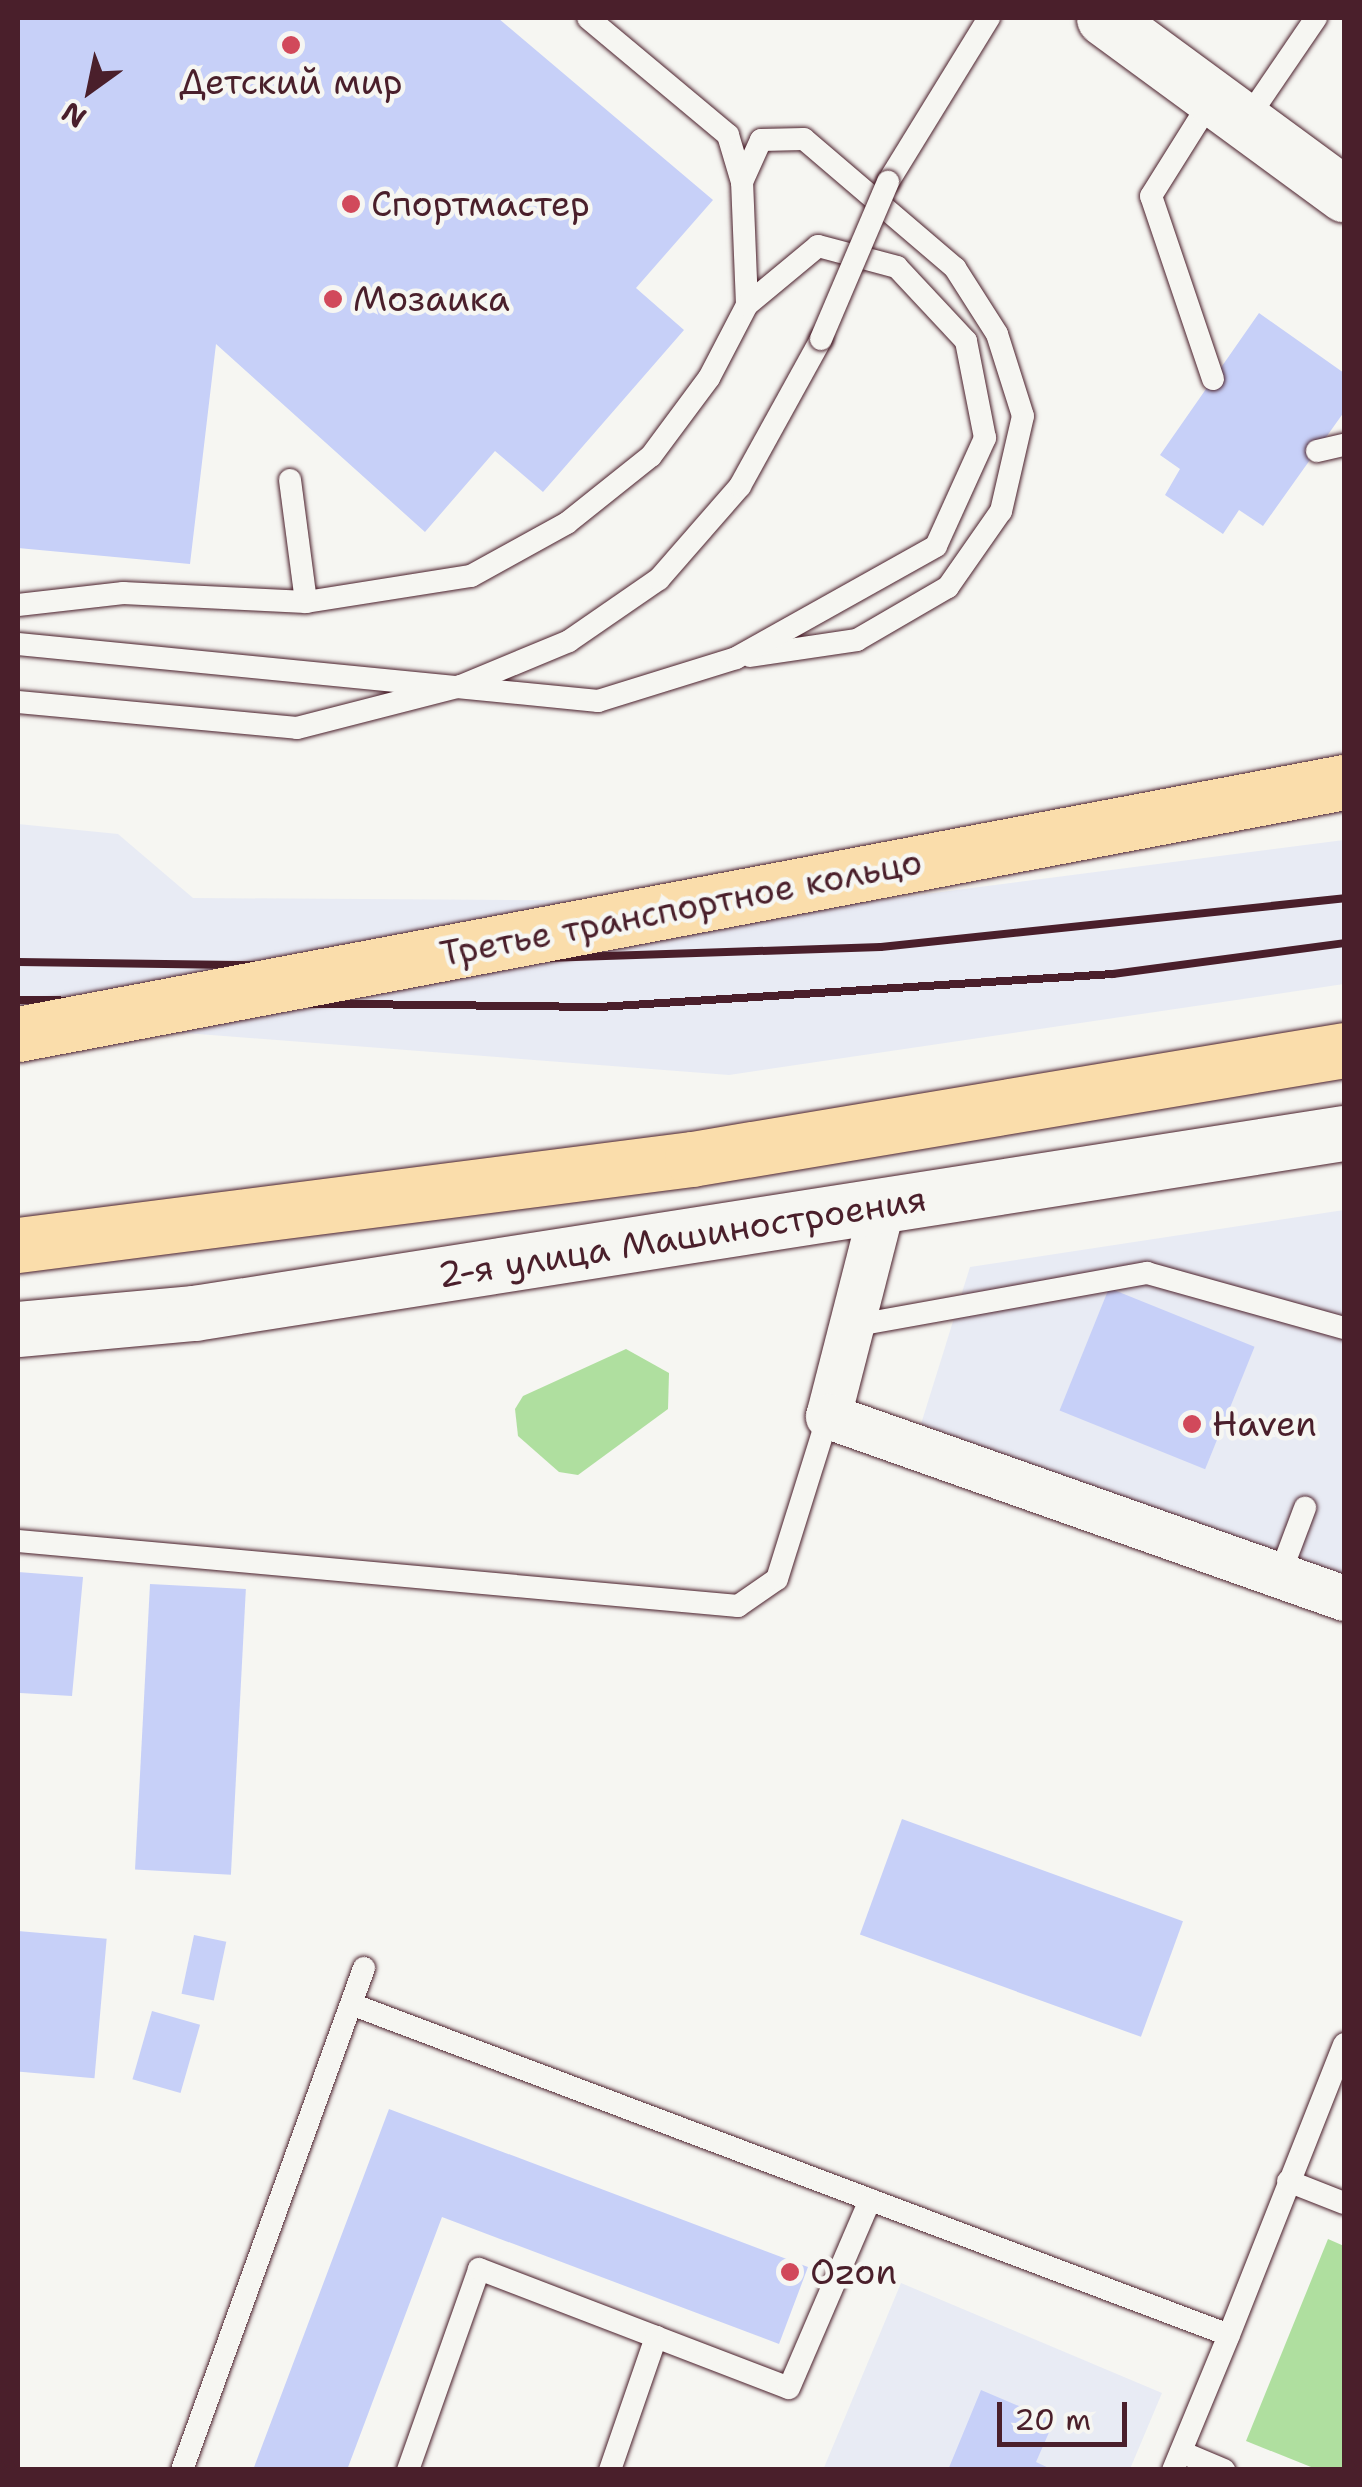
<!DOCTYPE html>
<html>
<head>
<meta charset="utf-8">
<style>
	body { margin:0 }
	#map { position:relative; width:1362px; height:2487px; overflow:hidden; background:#f6f6f2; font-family:"Shantell Sans",sans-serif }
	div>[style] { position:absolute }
	.built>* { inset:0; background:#e8ebf4 }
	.green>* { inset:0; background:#afdf9f }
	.building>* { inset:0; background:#c7d0f8; transform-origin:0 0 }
	.roads { filter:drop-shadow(0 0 2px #4a1f2b) drop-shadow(0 0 2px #4a1f2b) }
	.service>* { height:22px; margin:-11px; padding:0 11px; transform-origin:11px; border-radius:11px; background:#f6f6f2 }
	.minor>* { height:45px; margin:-22.5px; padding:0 22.5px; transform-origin:22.5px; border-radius:22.5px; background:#f6f6f2 }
	.tertiary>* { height:55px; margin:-27.5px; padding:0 27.5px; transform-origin:27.5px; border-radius:27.5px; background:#f6f6f2 }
	.secondary>* { height:55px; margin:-27.5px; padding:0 27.5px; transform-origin:27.5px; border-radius:27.5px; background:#f6f6f2 }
	.primary>* { height:55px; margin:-27.5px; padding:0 27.5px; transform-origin:27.5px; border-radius:27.5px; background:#faddab }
	.rail>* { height:8px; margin:-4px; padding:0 4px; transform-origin:4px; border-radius:4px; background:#4a1f2b }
	.bridges { filter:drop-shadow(0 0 2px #4a1f2b) drop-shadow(0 0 2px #4a1f2b) }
	.service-bridge>* { height:22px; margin:-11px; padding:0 11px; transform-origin:11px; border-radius:11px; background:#f6f6f2 }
	.primary-bridge>* { height:55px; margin:-27.5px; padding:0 27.5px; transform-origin:27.5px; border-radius:27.5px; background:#faddab }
	.dots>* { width:28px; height:28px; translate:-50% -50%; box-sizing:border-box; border:5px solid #f6f6f2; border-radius:50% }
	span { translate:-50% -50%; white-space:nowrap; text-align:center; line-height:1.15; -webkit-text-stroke:9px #f6f6f2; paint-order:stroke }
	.poi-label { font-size:35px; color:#4a1f2b }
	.left { translate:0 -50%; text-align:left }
	.street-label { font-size:35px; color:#4a1f2b }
	.frame { position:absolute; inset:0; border:20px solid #4a1f2b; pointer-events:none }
	.north { position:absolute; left:40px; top:40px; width:100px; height:100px; -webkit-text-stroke:8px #f6f6f2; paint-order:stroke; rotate:213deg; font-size:28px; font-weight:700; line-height:40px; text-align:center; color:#4a1f2b }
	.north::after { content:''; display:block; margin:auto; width:35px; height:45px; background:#4a1f2b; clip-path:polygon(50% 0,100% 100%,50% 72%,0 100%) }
	.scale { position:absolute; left:997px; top:2402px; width:130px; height:45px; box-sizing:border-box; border:5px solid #4a1f2b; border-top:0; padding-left:12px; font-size:30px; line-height:35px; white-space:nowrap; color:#4a1f2b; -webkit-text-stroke:8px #f6f6f2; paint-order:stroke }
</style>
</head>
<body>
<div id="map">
	<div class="built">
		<i style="clip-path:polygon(18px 824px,118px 834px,193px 898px,864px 902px,1344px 840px,1344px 984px,729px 1075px,18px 1020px)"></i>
		<i style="clip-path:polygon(1344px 1210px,1344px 1579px,921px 1424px,970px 1267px)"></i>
		<i style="clip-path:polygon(901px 2283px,1162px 2393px,1130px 2469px,823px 2470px)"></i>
	</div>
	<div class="green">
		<i style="clip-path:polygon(626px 1349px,669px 1373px,668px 1409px,578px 1475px,559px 1472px,518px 1436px,515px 1409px,523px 1396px)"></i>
		<i style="clip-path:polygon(1328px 2239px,1344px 2246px,1344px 2469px,1316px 2469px,1246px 2441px)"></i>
	</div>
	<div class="building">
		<i style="clip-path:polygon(18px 18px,498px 18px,713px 200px,636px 288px,684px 330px,543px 492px,495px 451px,425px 532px,216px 344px,190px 564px,18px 548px)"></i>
		<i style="clip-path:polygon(1259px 313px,1344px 373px,1344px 412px,1263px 526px,1239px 510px,1223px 534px,1165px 495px,1180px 469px,1160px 455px)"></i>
		<i style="left:1109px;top:1288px;width:157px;height:132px;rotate:22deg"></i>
		<i style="clip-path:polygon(18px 1572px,83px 1577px,72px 1696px,20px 1693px)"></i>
		<i style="left:150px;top:1584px;width:96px;height:286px;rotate:3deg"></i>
		<i style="left:902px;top:1819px;width:299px;height:123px;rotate:20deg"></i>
		<i style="left:18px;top:1931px;width:89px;height:140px;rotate:5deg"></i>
		<i style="left:194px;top:1935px;width:33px;height:60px;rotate:12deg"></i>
		<i style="left:152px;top:2011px;width:50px;height:71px;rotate:16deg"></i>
		<i style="clip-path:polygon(389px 2109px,808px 2267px,779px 2344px,442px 2217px,347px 2470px,253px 2470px)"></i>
		<i style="clip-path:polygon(981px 2390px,1054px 2421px,1036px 2462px,1053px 2470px,948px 2470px)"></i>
	</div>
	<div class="roads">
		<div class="service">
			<i style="left:1245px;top:122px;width:126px;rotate:-55.7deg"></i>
			<i style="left:742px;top:182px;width:46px;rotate:-65.7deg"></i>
			<i style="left:761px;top:140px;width:43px;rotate:-1.3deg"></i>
			<i style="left:804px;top:139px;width:199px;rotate:40.5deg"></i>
			<i style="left:955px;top:268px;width:78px;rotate:57.5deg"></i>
			<i style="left:997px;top:334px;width:86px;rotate:72.4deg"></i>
			<i style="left:1023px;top:416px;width:98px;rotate:103deg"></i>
			<i style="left:1001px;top:511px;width:93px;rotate:124.9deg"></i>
			<i style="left:948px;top:587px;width:105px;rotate:149.8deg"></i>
			<i style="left:857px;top:640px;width:108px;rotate:171.5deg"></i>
			<i style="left:888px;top:182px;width:193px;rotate:-58.4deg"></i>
			<i style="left:1213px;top:379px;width:193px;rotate:-108.7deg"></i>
			<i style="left:1151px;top:196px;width:117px;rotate:-57.9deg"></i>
			<i style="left:1317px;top:451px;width:28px;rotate:-13deg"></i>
			<i style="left:290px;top:480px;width:123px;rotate:82.5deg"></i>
			<i style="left:18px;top:605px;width:106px;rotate:-6.5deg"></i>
			<i style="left:123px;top:593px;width:183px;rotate:2.8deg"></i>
			<i style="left:306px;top:602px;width:167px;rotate:-9deg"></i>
			<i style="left:471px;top:576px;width:110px;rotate:-28.9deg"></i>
			<i style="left:567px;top:523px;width:107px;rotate:-38.6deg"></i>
			<i style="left:651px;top:456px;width:97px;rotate:-53.4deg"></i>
			<i style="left:709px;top:378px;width:82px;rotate:-62.5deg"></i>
			<i style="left:747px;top:305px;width:123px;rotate:-92.3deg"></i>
			<i style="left:742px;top:182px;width:49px;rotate:-106.6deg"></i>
			<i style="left:728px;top:135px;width:182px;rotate:-140.1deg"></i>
			<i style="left:18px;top:644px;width:583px;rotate:5.61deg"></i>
			<i style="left:598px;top:701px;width:145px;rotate:-17.3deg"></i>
			<i style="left:736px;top:658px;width:229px;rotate:-29.2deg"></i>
			<i style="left:936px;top:546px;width:119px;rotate:-65.6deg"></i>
			<i style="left:985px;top:438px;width:99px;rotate:-101.1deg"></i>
			<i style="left:966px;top:341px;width:101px;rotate:-133deg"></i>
			<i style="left:897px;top:267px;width:82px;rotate:-165.1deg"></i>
			<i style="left:818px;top:246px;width:92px;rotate:140.3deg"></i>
			<i style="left:18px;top:702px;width:280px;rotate:5.3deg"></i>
			<i style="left:297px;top:728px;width:169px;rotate:-14.4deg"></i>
			<i style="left:461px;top:686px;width:117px;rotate:-22.6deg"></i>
			<i style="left:569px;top:641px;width:109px;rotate:-34.6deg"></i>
			<i style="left:659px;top:579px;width:123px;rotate:-48.9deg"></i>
			<i style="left:740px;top:486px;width:168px;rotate:-61.1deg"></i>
			<i style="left:852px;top:1326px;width:300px;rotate:-10.2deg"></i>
			<i style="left:1147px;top:1273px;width:205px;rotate:15.6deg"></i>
			<i style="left:18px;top:1541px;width:723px;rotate:5.16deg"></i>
			<i style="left:738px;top:1606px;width:47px;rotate:-34.7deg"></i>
			<i style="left:777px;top:1579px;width:171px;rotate:-72.6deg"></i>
			<i style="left:1280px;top:1574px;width:71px;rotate:-69.3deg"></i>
			<i style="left:351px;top:2004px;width:938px;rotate:20.66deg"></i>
			<i style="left:1229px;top:2335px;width:146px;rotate:112.5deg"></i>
			<i style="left:1288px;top:2181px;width:60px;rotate:21.4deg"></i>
			<i style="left:1229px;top:2335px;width:313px;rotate:-68.4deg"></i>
			<i style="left:1181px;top:2452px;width:47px;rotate:22.7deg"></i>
			<i style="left:182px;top:2470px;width:534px;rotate:-70.07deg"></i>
			<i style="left:408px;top:2470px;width:213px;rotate:-70.5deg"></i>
			<i style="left:479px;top:2269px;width:190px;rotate:21deg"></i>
			<i style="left:610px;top:2470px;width:141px;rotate:-70.9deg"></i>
			<i style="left:656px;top:2337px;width:142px;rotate:21deg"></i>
			<i style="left:789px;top:2388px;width:205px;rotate:-66.7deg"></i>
		</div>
		<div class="minor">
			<i style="left:882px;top:1206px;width:217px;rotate:104.4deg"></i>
			<i style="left:828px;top:1416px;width:547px;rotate:19.43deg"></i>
		</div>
		<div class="tertiary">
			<i style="left:1104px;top:18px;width:298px;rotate:36.3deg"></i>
		</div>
		<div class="secondary">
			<i style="left:18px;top:1329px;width:177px;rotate:-5.2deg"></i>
			<i style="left:194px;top:1313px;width:1164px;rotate:-8.9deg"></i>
		</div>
		<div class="primary">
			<i style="left:18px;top:1245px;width:679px;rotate:-7.27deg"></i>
			<i style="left:692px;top:1159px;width:661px;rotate:-9.49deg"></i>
		</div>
	</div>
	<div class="rail">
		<i style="left:18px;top:962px;width:287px;rotate:0.8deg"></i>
		<i style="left:305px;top:966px;width:576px;rotate:-1.89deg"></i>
		<i style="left:881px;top:947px;width:466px;rotate:-6deg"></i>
		<i style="left:18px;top:1000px;width:582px;rotate:0.69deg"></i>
		<i style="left:600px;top:1007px;width:514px;rotate:-3.68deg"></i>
		<i style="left:1113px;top:974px;width:233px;rotate:-7.6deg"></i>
	</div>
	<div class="bridges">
		<div class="service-bridge">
			<i style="left:821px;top:339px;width:171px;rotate:-66.9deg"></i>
		</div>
		<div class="primary-bridge">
			<i style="left:18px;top:1034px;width:1350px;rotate:-10.76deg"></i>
		</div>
	</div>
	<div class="dots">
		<i style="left:291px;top:45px;background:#d1495b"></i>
		<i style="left:351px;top:204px;background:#d1495b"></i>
		<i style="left:333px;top:299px;background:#d1495b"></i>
		<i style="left:1192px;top:1424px;background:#d1495b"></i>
		<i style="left:790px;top:2272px;background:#d1495b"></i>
	</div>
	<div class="poi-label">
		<span style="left:291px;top:82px">Детский мир</span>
		<span class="left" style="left:371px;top:204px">Спортмастер</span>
		<span class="left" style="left:353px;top:299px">Мозаика</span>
		<span class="left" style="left:1212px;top:1424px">Haven</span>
		<span class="left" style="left:810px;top:2272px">Ozon</span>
	</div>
	<div class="street-label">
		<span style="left:681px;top:908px;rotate:-11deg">Третье транспортное кольцо</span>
		<span style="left:682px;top:1237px;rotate:-9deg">2-я улица Машиностроения</span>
	</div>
	<div class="frame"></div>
	<div class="north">N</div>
	<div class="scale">20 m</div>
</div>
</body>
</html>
